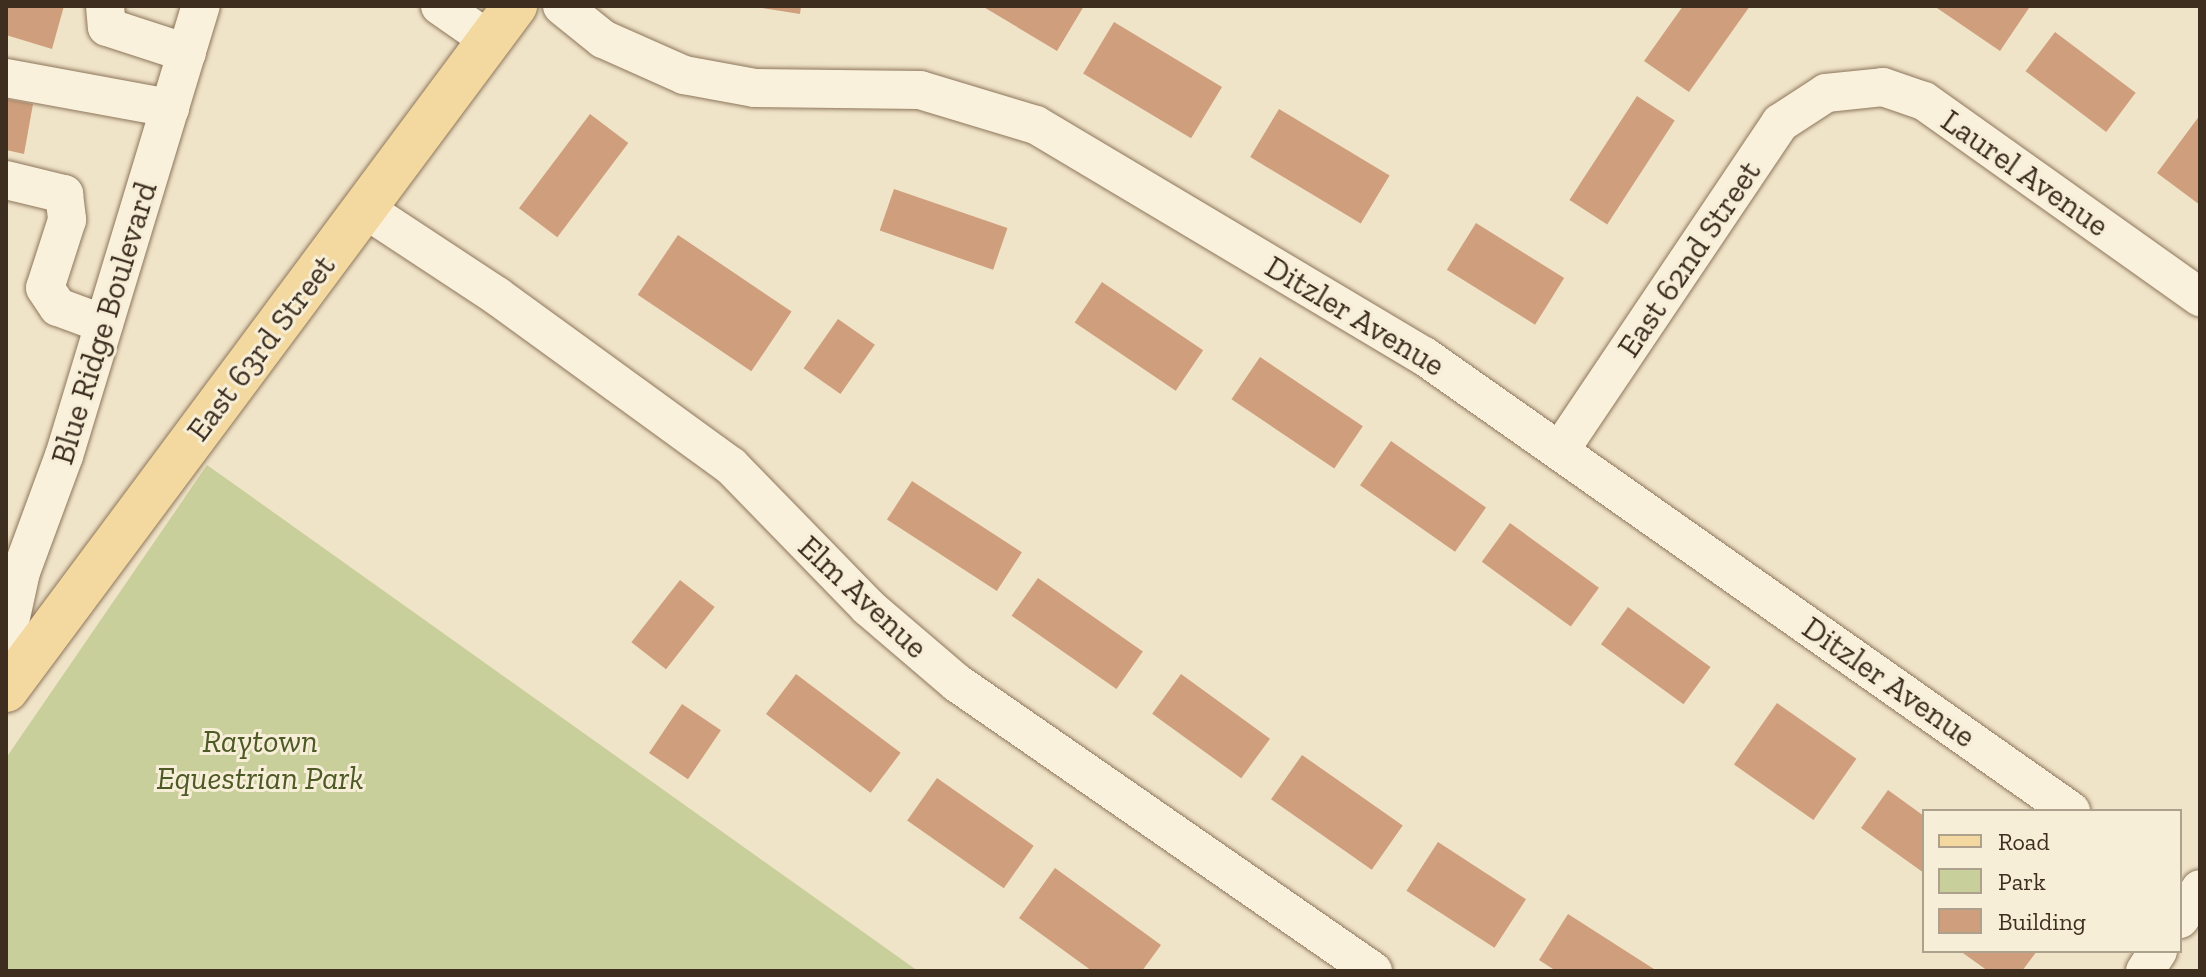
<!DOCTYPE html>
<html>
<head>
<meta charset="utf-8">
<style>
	body { margin:0 }
	#map { position:relative; width:2206px; height:977px; overflow:hidden; background:#f0e4c8; font-family:"Zilla Slab",serif }
	div>[style] { position:absolute }
	.green>* { inset:0; background:#c9cf9b }
	.building>* { inset:0; background:#cf9f7d; transform-origin:0 0 }
	.roads { filter:drop-shadow(0 0 2px #8d765c) drop-shadow(0 0 2px #8d765c) }
	.minor>* { height:38px; margin:-19px; padding:0 19px; transform-origin:19px; border-radius:19px; background:#faf1dc }
	.major>* { height:44px; margin:-22px; padding:0 22px; transform-origin:22px; border-radius:22px; background:#f3d9a0 }
	span { translate:-50% -50%; white-space:nowrap; text-align:center; line-height:1.15; -webkit-text-stroke:6px #f7eed8; paint-order:stroke }
	.street-label { font-size:32px; color:#3d2e20 }
	.park-label { font-size:32px; color:#4d5a26; font-style:italic }
	.frame { position:absolute; inset:0; border:8px solid #3d2e20; pointer-events:none }
	.legend { position:absolute; left:1922px; top:809px; width:260px; height:144px; box-sizing:border-box; background:#f7eed8; border:2px solid #ada18e; margin:0; padding:10px 14px; list-style:none; font-size:24px; color:#3d2e20 }
	.legend li { display:flex; align-items:center; gap:16px; height:40px }
	.legend b { width:40px; border:2px solid #ada18e }
</style>
</head>
<body>
<div id="map">
	<div class="green">
		<i style="clip-path:polygon(207px 465px,918px 971px,6px 971px,6px 758px)"></i>
	</div>
	<div class="building">
		<i style="clip-path:polygon(6px 6px,64px 6px,52px 49px,6px 35px)"></i>
		<i style="clip-path:polygon(750px 6px,801px 6px,800px 14px)"></i>
		<i style="clip-path:polygon(982px 6px,1084px 6px,1057px 51px)"></i>
		<i style="clip-path:polygon(1683px 6px,1750px 6px,1689px 92px,1644px 61px)"></i>
		<i style="clip-path:polygon(1934px 6px,2026px 6px,2029px 8px,2000px 51px)"></i>
		<i style="left:1114px;top:22px;width:126px;height:60px;rotate:31deg"></i>
		<i style="left:2055px;top:32px;width:101px;height:49px;rotate:37deg"></i>
		<i style="left:1637px;top:96px;width:45px;height:124px;rotate:33deg"></i>
		<i style="clip-path:polygon(6px 99px,33px 104px,24px 154px,6px 150px)"></i>
		<i style="left:1279px;top:109px;width:129px;height:56px;rotate:31deg"></i>
		<i style="left:590px;top:114px;width:48px;height:118px;rotate:37deg"></i>
		<i style="clip-path:polygon(2200px 115px,2200px 205px,2157px 173px)"></i>
		<i style="left:894px;top:189px;width:120px;height:44px;rotate:19deg"></i>
		<i style="left:1476px;top:223px;width:104px;height:55px;rotate:32deg"></i>
		<i style="left:678px;top:235px;width:137px;height:72px;rotate:34deg"></i>
		<i style="left:1102px;top:282px;width:122px;height:49px;rotate:34deg"></i>
		<i style="left:838px;top:319px;width:45px;height:60px;rotate:35deg"></i>
		<i style="left:1260px;top:357px;width:124px;height:51px;rotate:34deg"></i>
		<i style="left:1391px;top:441px;width:116px;height:54px;rotate:35deg"></i>
		<i style="left:912px;top:481px;width:131px;height:46px;rotate:33deg"></i>
		<i style="left:1510px;top:523px;width:110px;height:48px;rotate:36deg"></i>
		<i style="left:1038px;top:578px;width:128px;height:46px;rotate:35deg"></i>
		<i style="left:680px;top:580px;width:44px;height:79px;rotate:38deg"></i>
		<i style="left:1628px;top:607px;width:102px;height:46px;rotate:36deg"></i>
		<i style="left:796px;top:674px;width:131px;height:50px;rotate:37deg"></i>
		<i style="left:1181px;top:674px;width:110px;height:49px;rotate:36deg"></i>
		<i style="left:1777px;top:703px;width:97px;height:75px;rotate:35deg"></i>
		<i style="left:682px;top:704px;width:47px;height:59px;rotate:34deg"></i>
		<i style="left:1302px;top:755px;width:123px;height:54px;rotate:35deg"></i>
		<i style="left:937px;top:778px;width:118px;height:52px;rotate:35deg"></i>
		<i style="clip-path:polygon(1888px 790px,1924px 816px,1924px 873px,1861px 828px)"></i>
		<i style="left:1438px;top:842px;width:105px;height:58px;rotate:33deg"></i>
		<i style="clip-path:polygon(1055px 868px,1161px 945px,1142px 971px,1092px 971px,1019px 918px)"></i>
		<i style="clip-path:polygon(1568px 914px,1657px 971px,1556px 971px,1539px 960px)"></i>
		<i style="clip-path:polygon(1960px 951px,2037px 951px,2022px 971px,1988px 971px)"></i>
	</div>
	<div class="roads">
		<div class="minor">
			<i style="left:105px;top:6px;width:21px;rotate:85deg"></i>
			<i style="left:107px;top:27px;width:84px;rotate:18deg"></i>
			<i style="left:440px;top:6px;width:60px;rotate:34.8deg"></i>
			<i style="left:562px;top:6px;width:53px;rotate:38.8deg"></i>
			<i style="left:603px;top:39px;width:89px;rotate:24deg"></i>
			<i style="left:684px;top:75px;width:72px;rotate:10.4deg"></i>
			<i style="left:755px;top:88px;width:165px;rotate:0.7deg"></i>
			<i style="left:920px;top:90px;width:121px;rotate:16.8deg"></i>
			<i style="left:1036px;top:125px;width:452px;rotate:30.8deg"></i>
			<i style="left:1424px;top:356px;width:791px;rotate:35.12deg"></i>
			<i style="left:6px;top:78px;width:167px;rotate:10.4deg"></i>
			<i style="left:6px;top:180px;width:60px;rotate:13.6deg"></i>
			<i style="left:64px;top:194px;width:26px;rotate:83deg"></i>
			<i style="left:67px;top:220px;width:71px;rotate:107.9deg"></i>
			<i style="left:45px;top:288px;width:23px;rotate:56deg"></i>
			<i style="left:58px;top:307px;width:49px;rotate:20.3deg"></i>
			<i style="left:365px;top:209px;width:158px;rotate:33.4deg"></i>
			<i style="left:497px;top:296px;width:289px;rotate:36deg"></i>
			<i style="left:731px;top:466px;width:197px;rotate:45.8deg"></i>
			<i style="left:868px;top:607px;width:117px;rotate:40.5deg"></i>
			<i style="left:957px;top:683px;width:506px;rotate:34.7deg"></i>
			<i style="left:1561px;top:449px;width:393px;rotate:-56.1deg"></i>
			<i style="left:1780px;top:123px;width:55px;rotate:-33.1deg"></i>
			<i style="left:1826px;top:93px;width:57px;rotate:-6deg"></i>
			<i style="left:1883px;top:87px;width:43px;rotate:18.9deg"></i>
			<i style="left:1924px;top:101px;width:339px;rotate:35.4deg"></i>
			<i style="left:6px;top:640px;width:70px;rotate:-77.6deg"></i>
			<i style="left:21px;top:572px;width:124px;rotate:-69.7deg"></i>
			<i style="left:64px;top:456px;width:470px;rotate:-73.1deg"></i>
			<i style="left:2180px;top:919px;width:36px;rotate:-56deg"></i>
			<i style="left:2145px;top:971px;width:24px;rotate:-57deg"></i>
		</div>
		<div class="major">
			<i style="left:6px;top:690px;width:853px;rotate:-53.35deg"></i>
		</div>
	</div>
	<div class="street-label">
		<span style="left:2025px;top:173px;rotate:35deg">Laurel Avenue</span>
		<span style="left:1689px;top:259px;rotate:-56deg">East 62nd Street</span>
		<span style="left:1355px;top:316px;rotate:31deg">Ditzler Avenue</span>
		<span style="left:104px;top:323px;rotate:-73deg">Blue Ridge Boulevard</span>
		<span style="left:261px;top:348px;rotate:-53deg">East 63rd Street</span>
		<span style="left:863px;top:597px;rotate:43deg">Elm Avenue</span>
		<span style="left:1889px;top:682px;rotate:35deg">Ditzler Avenue</span>
	</div>
	<div class="park-label">
		<span style="left:260px;top:760px">Raytown<br>Equestrian Park</span>
	</div>
	<div class="frame"></div>
	<ul class="legend">
	<li><b style="height:10px;background:#f3d9a0"></b>Road</li>
	<li><b style="height:22px;background:#c9cf9b"></b>Park</li>
	<li><b style="height:22px;background:#cf9f7d"></b>Building</li>
	</ul>
</div>
</body>
</html>
